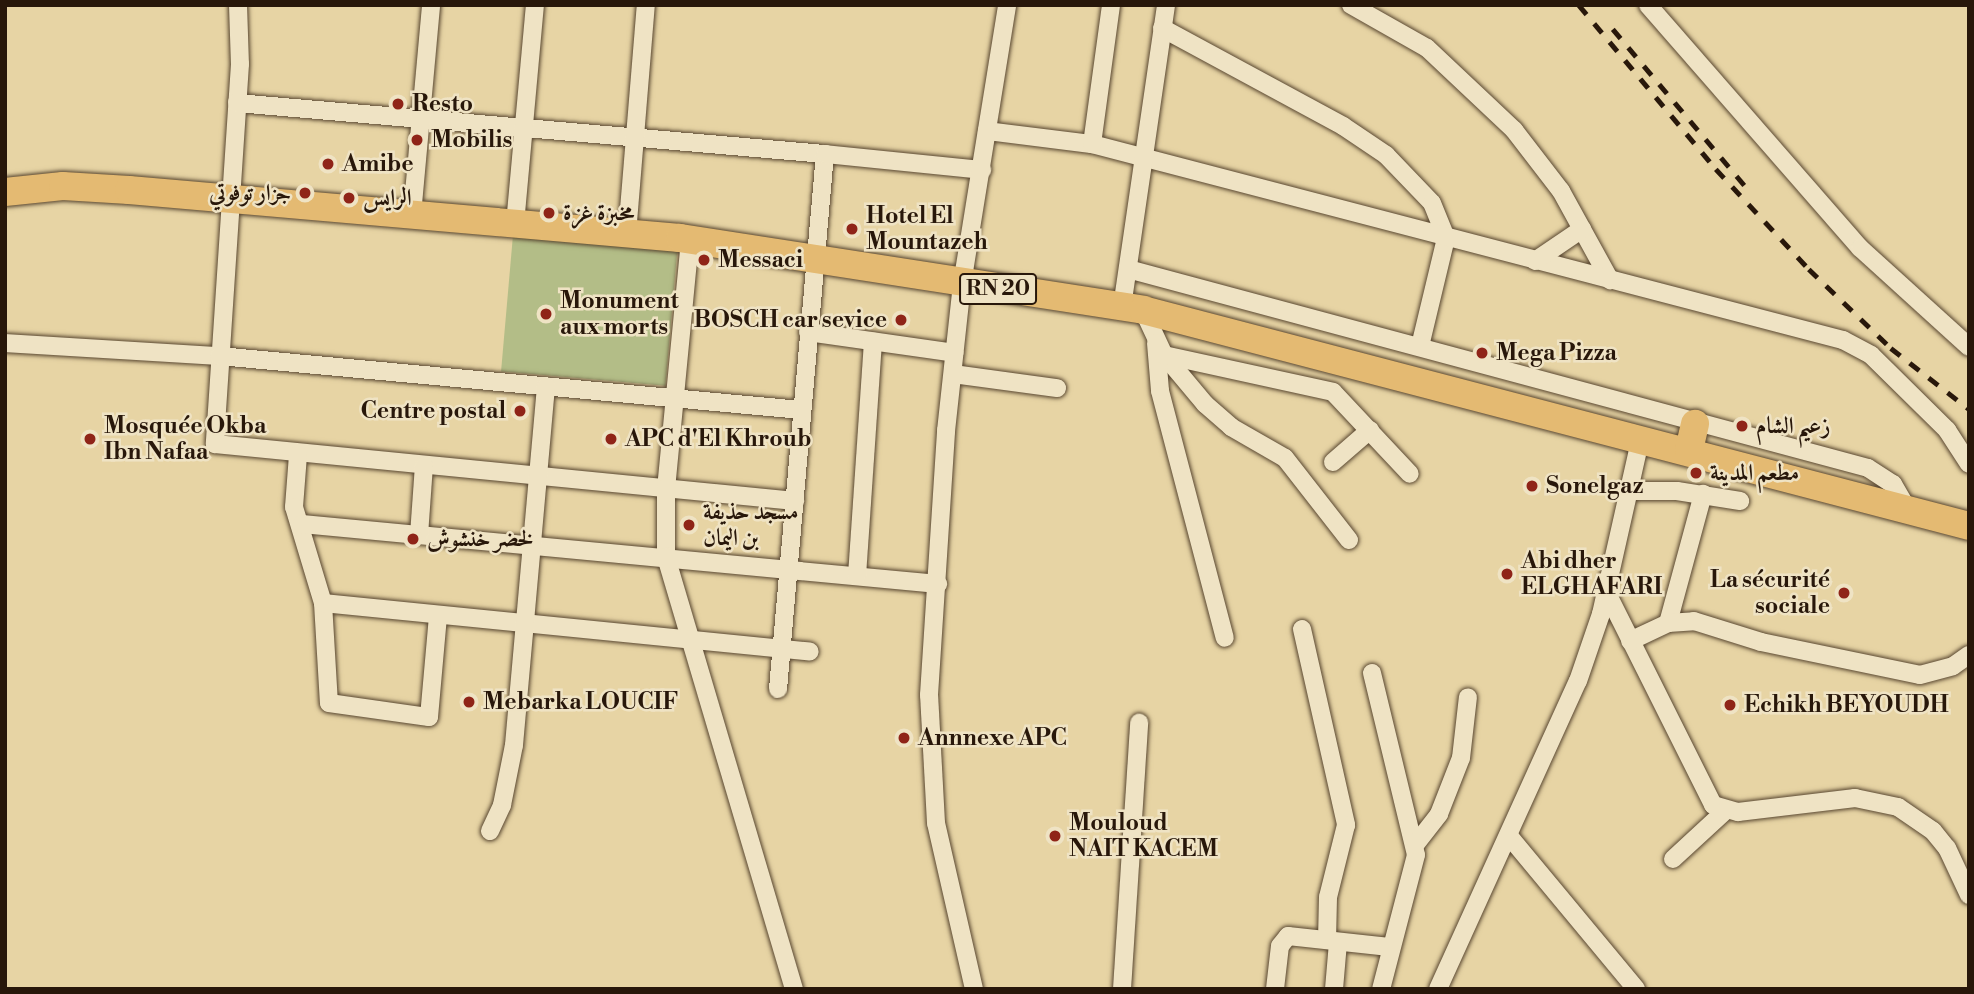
<!DOCTYPE html>
<html>
<head>
<meta charset="utf-8">
<style>
	body { margin:0 }
	#map { position:relative; width:1974px; height:994px; overflow:hidden; background:#e7d4a4; font-family:"Libre Bodoni",Amiri,serif }
	div>[style] { position:absolute }
	.green>* { inset:0; background:#b3bd87; transform-origin:0 0 }
	.roads { filter:drop-shadow(0 0 2px #584630) drop-shadow(0 0 2px #584630) }
	.street>* { height:18px; margin:-9px; padding:0 9px; transform-origin:9px; border-radius:9px; background:#efe3c4 }
	.primary>* { height:28px; margin:-14px; padding:0 14px; transform-origin:14px; border-radius:14px; background:#e4ba72 }
	.rail>* { height:4.5px; margin-top:-2.25px; transform-origin:0; background:repeating-linear-gradient(90deg,#28170a 0 12px,transparent 0 24px) }
	.dots>* { width:19px; height:19px; translate:-50% -50%; box-sizing:border-box; border:4px solid #efe3c4; border-radius:50% }
	span { translate:-50% -50%; white-space:nowrap; text-align:center; line-height:1.15; -webkit-text-stroke:5px #efe3c4; paint-order:stroke }
	.shield-label span { padding:2px 5px; background:#efe3c4; border:2px solid; border-radius:5px; -webkit-text-stroke-width:0 }
	.shield-label { font-size:21px; color:#28170a; font-weight:700 }
	.poi-label { font-size:23px; color:#28170a; font-weight:700 }
	.left { translate:0 -50%; text-align:left }
	.right { translate:-100% -50%; text-align:right }
	.frame { position:absolute; inset:0; border:7px solid #28170a; pointer-events:none }
</style>
</head>
<body>
<div id="map">
	<div class="green">
		<i style="left:513px;top:235px;width:165px;height:137px;rotate:5deg"></i>
	</div>
	<div class="roads">
		<div class="street">
			<i style="left:238px;top:5px;width:59px;rotate:88.1deg"></i>
			<i style="left:240px;top:64px;width:381px;rotate:93.8deg"></i>
			<i style="left:215px;top:444px;width:583px;rotate:5.61deg"></i>
			<i style="left:1351px;top:5px;width:87px;rotate:29.5deg"></i>
			<i style="left:1427px;top:48px;width:120px;rotate:43.3deg"></i>
			<i style="left:1514px;top:130px;width:77px;rotate:52.4deg"></i>
			<i style="left:1561px;top:191px;width:102px;rotate:61.2deg"></i>
			<i style="left:1648px;top:5px;width:322px;rotate:48.9deg"></i>
			<i style="left:1860px;top:248px;width:147px;rotate:42.2deg"></i>
			<i style="left:1162px;top:28px;width:206px;rotate:28.4deg"></i>
			<i style="left:1343px;top:126px;width:52px;rotate:34deg"></i>
			<i style="left:1386px;top:155px;width:66px;rotate:46.2deg"></i>
			<i style="left:1432px;top:203px;width:38px;rotate:68deg"></i>
			<i style="left:1446px;top:238px;width:111px;rotate:103.5deg"></i>
			<i style="left:237px;top:103px;width:590px;rotate:4.96deg"></i>
			<i style="left:987px;top:131px;width:106px;rotate:7.1deg"></i>
			<i style="left:1092px;top:144px;width:776px;rotate:14.63deg"></i>
			<i style="left:1843px;top:340px;width:32px;rotate:28deg"></i>
			<i style="left:1871px;top:355px;width:107px;rotate:44.6deg"></i>
			<i style="left:1947px;top:430px;width:40px;rotate:57.1deg"></i>
			<i style="left:1092px;top:144px;width:140px;rotate:-82.2deg"></i>
			<i style="left:412px;top:215px;width:211px;rotate:-84.8deg"></i>
			<i style="left:515px;top:224px;width:220px;rotate:-84.8deg"></i>
			<i style="left:627px;top:234px;width:230px;rotate:-85.3deg"></i>
			<i style="left:690px;top:240px;width:249px;rotate:95.5deg"></i>
			<i style="left:666px;top:488px;width:69px;rotate:90deg"></i>
			<i style="left:666px;top:557px;width:451px;rotate:73.5deg"></i>
			<i style="left:1535px;top:261px;width:57px;rotate:-34.2deg"></i>
			<i style="left:1128px;top:269px;width:766px;rotate:15.05deg"></i>
			<i style="left:1868px;top:468px;width:30px;rotate:33deg"></i>
			<i style="left:1893px;top:484px;width:28px;rotate:60deg"></i>
			<i style="left:1122px;top:307px;width:305px;rotate:-81.7deg"></i>
			<i style="left:1143px;top:310px;width:50px;rotate:65deg"></i>
			<i style="left:1164px;top:355px;width:64px;rotate:50.1deg"></i>
			<i style="left:1205px;top:404px;width:35px;rotate:41deg"></i>
			<i style="left:1231px;top:427px;width:62px;rotate:29.9deg"></i>
			<i style="left:1285px;top:458px;width:104px;rotate:52deg"></i>
			<i style="left:808px;top:332px;width:148px;rotate:8.1deg"></i>
			<i style="left:5px;top:343px;width:214px;rotate:3.5deg"></i>
			<i style="left:219px;top:356px;width:584px;rotate:5.3deg"></i>
			<i style="left:1156px;top:343px;width:48px;rotate:85.2deg"></i>
			<i style="left:1160px;top:391px;width:255px;rotate:75.3deg"></i>
			<i style="left:1164px;top:355px;width:173px;rotate:12.3deg"></i>
			<i style="left:1333px;top:392px;width:112px;rotate:46.8deg"></i>
			<i style="left:953px;top:374px;width:105px;rotate:7.7deg"></i>
			<i style="left:298px;top:455px;width:52px;rotate:94.4deg"></i>
			<i style="left:294px;top:507px;width:100px;rotate:73.2deg"></i>
			<i style="left:323px;top:603px;width:100px;rotate:86.6deg"></i>
			<i style="left:329px;top:703px;width:101px;rotate:8deg"></i>
			<i style="left:429px;top:717px;width:100px;rotate:-84.9deg"></i>
			<i style="left:1333px;top:462px;width:49px;rotate:-40.9deg"></i>
			<i style="left:1629px;top:491px;width:48px"></i>
			<i style="left:1677px;top:491px;width:64px;rotate:9deg"></i>
			<i style="left:302px;top:524px;width:639px;rotate:5.39deg"></i>
			<i style="left:419px;top:535px;width:69px;rotate:-85.9deg"></i>
			<i style="left:857px;top:576px;width:235px;rotate:-86.1deg"></i>
			<i style="left:1606px;top:591px;width:239px;rotate:63.4deg"></i>
			<i style="left:1713px;top:805px;width:26px;rotate:16deg"></i>
			<i style="left:1738px;top:812px;width:118px;rotate:-6.8deg"></i>
			<i style="left:1855px;top:798px;width:44px;rotate:11.8deg"></i>
			<i style="left:1898px;top:807px;width:42px;rotate:34.4deg"></i>
			<i style="left:1933px;top:831px;width:22px;rotate:51deg"></i>
			<i style="left:1947px;top:848px;width:52px;rotate:64.9deg"></i>
			<i style="left:323px;top:603px;width:489px;rotate:5.7deg"></i>
			<i style="left:1668px;top:623px;width:134px;rotate:-74.8deg"></i>
			<i style="left:1302px;top:629px;width:201px;rotate:77.3deg"></i>
			<i style="left:1346px;top:825px;width:74px;rotate:104deg"></i>
			<i style="left:1328px;top:897px;width:43px;rotate:91.3deg"></i>
			<i style="left:1630px;top:641px;width:42px;rotate:-25.3deg"></i>
			<i style="left:1668px;top:623px;width:26px;rotate:-4deg"></i>
			<i style="left:1694px;top:621px;width:70px;rotate:17.4deg"></i>
			<i style="left:1761px;top:642px;width:162px;rotate:11.7deg"></i>
			<i style="left:1920px;top:675px;width:34px;rotate:-15deg"></i>
			<i style="left:1953px;top:666px;width:19px;rotate:-35deg"></i>
			<i style="left:1372px;top:673px;width:187px;rotate:76.4deg"></i>
			<i style="left:1416px;top:855px;width:138px;rotate:104.6deg"></i>
			<i style="left:778px;top:689px;width:537px;rotate:-84.98deg"></i>
			<i style="left:825px;top:154px;width:158px;rotate:5.8deg"></i>
			<i style="left:490px;top:831px;width:29px;rotate:-65deg"></i>
			<i style="left:502px;top:805px;width:61px;rotate:-78.7deg"></i>
			<i style="left:514px;top:745px;width:360px;rotate:-84.9deg"></i>
			<i style="left:1509px;top:836px;width:199px;rotate:50.3deg"></i>
			<i style="left:1415px;top:845px;width:39px;rotate:-52deg"></i>
			<i style="left:1439px;top:814px;width:60px;rotate:-68.6deg"></i>
			<i style="left:1461px;top:758px;width:61px;rotate:-83.5deg"></i>
			<i style="left:1673px;top:859px;width:71px;rotate:-42.7deg"></i>
			<i style="left:974px;top:989px;width:170px;rotate:-102.9deg"></i>
			<i style="left:936px;top:823px;width:128px;rotate:-93.1deg"></i>
			<i style="left:929px;top:695px;width:265px;rotate:-86.3deg"></i>
			<i style="left:946px;top:431px;width:148px;rotate:-83.8deg"></i>
			<i style="left:962px;top:284px;width:283px;rotate:-80.8deg"></i>
			<i style="left:1122px;top:989px;width:267px;rotate:-86.3deg"></i>
			<i style="left:1275px;top:989px;width:43px;rotate:-83.4deg"></i>
			<i style="left:1280px;top:946px;width:13px;rotate:-51deg"></i>
			<i style="left:1288px;top:936px;width:102px;rotate:6.2deg"></i>
			<i style="left:1334px;top:989px;width:47px;rotate:-85.1deg"></i>
			<i style="left:1438px;top:989px;width:338px;rotate:-65.6deg"></i>
			<i style="left:1578px;top:681px;width:71px;rotate:-71.1deg"></i>
			<i style="left:1601px;top:614px;width:181px;rotate:-77.3deg"></i>
		</div>
		<div class="primary">
			<i style="left:5px;top:192px;width:58px;rotate:-5.9deg"></i>
			<i style="left:63px;top:186px;width:66px;rotate:3.5deg"></i>
			<i style="left:129px;top:190px;width:553px;rotate:4.98deg"></i>
			<i style="left:680px;top:238px;width:469px;rotate:8.8deg"></i>
			<i style="left:1143px;top:310px;width:854px;rotate:14.65deg"></i>
			<i style="left:1689px;top:450px;width:27px;rotate:-77deg"></i>
		</div>
	</div>
	<div class="rail">
		<i style="left:1579px;top:5px;width:214px;rotate:50.1deg"></i>
		<i style="left:1716px;top:169px;width:137px;rotate:47.1deg"></i>
		<i style="left:1809px;top:269px;width:114px;rotate:43.9deg"></i>
		<i style="left:1891px;top:348px;width:99px;rotate:38deg"></i>
		<i style="left:1613px;top:29px;width:207px;rotate:49.9deg"></i>
	</div>
	<div class="dots">
		<i style="left:398px;top:104px;background:#8f2418"></i>
		<i style="left:417px;top:140px;background:#8f2418"></i>
		<i style="left:328px;top:164px;background:#8f2418"></i>
		<i style="left:305px;top:193px;background:#8f2418"></i>
		<i style="left:349px;top:198px;background:#8f2418"></i>
		<i style="left:549px;top:213px;background:#8f2418"></i>
		<i style="left:852px;top:229px;background:#8f2418"></i>
		<i style="left:704px;top:260px;background:#8f2418"></i>
		<i style="left:546px;top:314px;background:#8f2418"></i>
		<i style="left:901px;top:320px;background:#8f2418"></i>
		<i style="left:1482px;top:353px;background:#8f2418"></i>
		<i style="left:520px;top:411px;background:#8f2418"></i>
		<i style="left:1742px;top:426px;background:#8f2418"></i>
		<i style="left:90px;top:439px;background:#8f2418"></i>
		<i style="left:611px;top:439px;background:#8f2418"></i>
		<i style="left:1696px;top:473px;background:#8f2418"></i>
		<i style="left:1532px;top:486px;background:#8f2418"></i>
		<i style="left:689px;top:525px;background:#8f2418"></i>
		<i style="left:413px;top:539px;background:#8f2418"></i>
		<i style="left:1507px;top:574px;background:#8f2418"></i>
		<i style="left:1844px;top:593px;background:#8f2418"></i>
		<i style="left:469px;top:702px;background:#8f2418"></i>
		<i style="left:1730px;top:705px;background:#8f2418"></i>
		<i style="left:904px;top:738px;background:#8f2418"></i>
		<i style="left:1055px;top:836px;background:#8f2418"></i>
	</div>
	<div class="shield-label">
		<span style="left:998px;top:289px">RN 20</span>
	</div>
	<div class="poi-label">
		<span class="left" style="left:412px;top:104px">Resto</span>
		<span class="left" style="left:431px;top:140px">Mobilis</span>
		<span class="left" style="left:342px;top:164px">Amibe</span>
		<span class="right" style="left:291px;top:193px">جزار توفوتي</span>
		<span class="left" style="left:363px;top:198px">الرايس</span>
		<span class="left" style="left:563px;top:213px">مخبزة غزة</span>
		<span class="left" style="left:866px;top:229px">Hotel El<br>Mountazeh</span>
		<span class="left" style="left:718px;top:260px">Messaci</span>
		<span class="left" style="left:560px;top:314px">Monument<br>aux morts</span>
		<span class="right" style="left:887px;top:320px">BOSCH car sevice</span>
		<span class="left" style="left:1496px;top:353px">Mega Pizza</span>
		<span class="right" style="left:506px;top:411px">Centre postal</span>
		<span class="left" style="left:104px;top:439px">Mosquée Okba<br>Ibn Nafaa</span>
		<span class="left" style="left:1756px;top:426px">زعيم الشام</span>
		<span class="left" style="left:625px;top:439px">APC d'El Khroub</span>
		<span class="left" style="left:1710px;top:473px">مطعم المدينة</span>
		<span class="left" style="left:1546px;top:486px">Sonelgaz</span>
		<span class="left" style="left:703px;top:525px">مسجد حذيفة<br>بن اليمان</span>
		<span class="left" style="left:427px;top:539px">لخضر خنشوش</span>
		<span class="left" style="left:1521px;top:574px">Abi dher<br>ELGHAFARI</span>
		<span class="right" style="left:1830px;top:593px">La sécurité<br>sociale</span>
		<span class="left" style="left:483px;top:702px">Mebarka LOUCIF</span>
		<span class="left" style="left:1744px;top:705px">Echikh BEYOUDH</span>
		<span class="left" style="left:918px;top:738px">Annnexe APC</span>
		<span class="left" style="left:1069px;top:836px">Mouloud<br>NAIT KACEM</span>
	</div>
	<div class="frame"></div>
</div>
</body>
</html>
